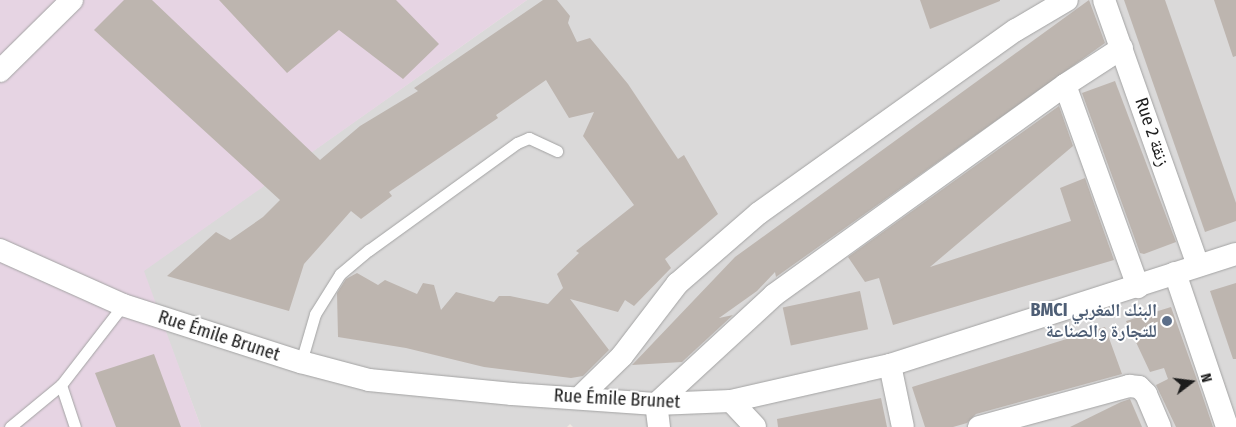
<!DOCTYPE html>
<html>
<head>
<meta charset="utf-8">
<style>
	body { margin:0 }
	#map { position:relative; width:1236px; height:427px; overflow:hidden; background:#ede9e2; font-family:"Fira Sans Condensed","Noto Naskh Arabic",sans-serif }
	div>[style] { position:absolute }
	.residential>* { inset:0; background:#dad9d9 }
	.industrial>* { inset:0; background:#e6d4e3 }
	.building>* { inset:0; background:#bdb5af; transform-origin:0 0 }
	.roads { filter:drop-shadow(0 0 1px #a3a3a3) drop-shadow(0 0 1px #a3a3a3) }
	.service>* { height:11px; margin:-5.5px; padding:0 5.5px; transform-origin:5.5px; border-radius:5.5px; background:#fff }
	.minor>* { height:22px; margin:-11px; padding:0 11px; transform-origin:11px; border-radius:11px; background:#fff }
	.dots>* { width:14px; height:14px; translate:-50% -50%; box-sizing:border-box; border:2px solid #fff; border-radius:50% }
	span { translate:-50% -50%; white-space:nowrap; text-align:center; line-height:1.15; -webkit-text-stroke:4px #fff; paint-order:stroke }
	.street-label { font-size:18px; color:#1c1c1c }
	.service-label { font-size:18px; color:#4e5e75; font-weight:700 }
	.right { translate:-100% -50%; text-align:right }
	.north { position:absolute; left:1166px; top:357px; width:50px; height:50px; -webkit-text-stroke:4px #fff; paint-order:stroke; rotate:75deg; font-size:14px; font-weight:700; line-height:20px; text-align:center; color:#1c1c1c }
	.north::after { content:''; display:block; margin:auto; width:18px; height:22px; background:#1c1c1c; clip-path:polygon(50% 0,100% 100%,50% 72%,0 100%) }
</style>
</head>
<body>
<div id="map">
	<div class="residential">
		<i style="clip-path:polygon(527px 0,1236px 0,1236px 427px,573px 427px,570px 424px,567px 427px,201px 427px,143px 271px)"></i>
	</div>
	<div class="industrial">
		<i style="clip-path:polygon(0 0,527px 0,144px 271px,201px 427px,0 427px)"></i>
	</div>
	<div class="building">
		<i style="clip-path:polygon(124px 0,152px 0,320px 160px,360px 126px,418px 91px,414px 88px,543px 0,557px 0,570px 16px,568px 23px,577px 42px,590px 38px,628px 84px,678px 159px,684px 155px,718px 214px,665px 259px,671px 268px,634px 306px,625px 300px,618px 312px,570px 299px,609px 350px,583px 376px,571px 378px,484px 367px,406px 348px,338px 337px,337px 293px,346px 279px,357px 273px,378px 285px,385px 280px,417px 294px,423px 283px,434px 285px,441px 310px,456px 292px,494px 302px,499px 296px,510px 296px,548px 304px,563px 288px,557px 274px,579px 253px,576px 251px,634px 205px,583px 136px,594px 112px,569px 118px,546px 80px,496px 115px,498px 118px,389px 192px,392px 196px,361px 219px,351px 211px,304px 264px,289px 311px,167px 276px,216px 232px,230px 240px,263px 217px,280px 200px,94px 30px)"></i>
		<i style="clip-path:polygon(219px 0,396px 0,439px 44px,403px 79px,339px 30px,287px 73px)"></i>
		<i style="clip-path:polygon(920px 0,1000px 0,1000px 1px,930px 29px)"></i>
		<i style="clip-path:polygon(1089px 0,1105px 43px,776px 277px,775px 272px,757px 291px,719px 318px,733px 315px,682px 362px,632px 365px,735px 257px)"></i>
		<i style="clip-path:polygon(1124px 0,1165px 0,1236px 203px,1236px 221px,1205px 232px)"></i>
		<i style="clip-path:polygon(1214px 0,1236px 0,1236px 56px,1233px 57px)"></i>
		<i style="clip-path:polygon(1115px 81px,1176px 242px,1144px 254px,1140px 253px,1082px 93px)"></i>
		<i style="clip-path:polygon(1059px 106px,1073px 146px,930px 267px,1071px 221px,1060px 188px,1085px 178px,1114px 260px,893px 325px,879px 278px,865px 282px,848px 257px)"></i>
		<i style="clip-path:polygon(1236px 283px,1236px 359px,1233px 359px,1210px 291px)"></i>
		<i style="left:860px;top:291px;width:39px;height:79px;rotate:78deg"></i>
		<i style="clip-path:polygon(1171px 307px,1196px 377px,1213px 427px,1176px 427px,1156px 385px,1168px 379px,1164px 368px,1150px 372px,1126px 321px)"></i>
		<i style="clip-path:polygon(1105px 327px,1122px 374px,976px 414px,967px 423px,953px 427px,925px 427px,912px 387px)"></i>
		<i style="clip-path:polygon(154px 354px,181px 427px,116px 427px,95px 373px)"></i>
		<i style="clip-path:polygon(881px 398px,887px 427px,778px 427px,777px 419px)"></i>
		<i style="clip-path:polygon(1130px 399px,1142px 427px,1070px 427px,1121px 402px)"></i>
	</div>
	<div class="roads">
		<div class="service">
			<i style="left:301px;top:362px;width:50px;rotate:-73.7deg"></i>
			<i style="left:315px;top:314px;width:47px;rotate:-58deg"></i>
			<i style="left:340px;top:274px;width:38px;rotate:-40deg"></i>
			<i style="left:369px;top:250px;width:183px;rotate:-35.9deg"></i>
			<i style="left:517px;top:143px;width:13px;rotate:-23deg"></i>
			<i style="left:529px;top:138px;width:31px;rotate:25deg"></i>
			<i style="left:61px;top:385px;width:44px;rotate:71.6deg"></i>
			<i style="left:10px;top:427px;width:66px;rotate:-39.5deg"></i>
			<i style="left:61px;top:385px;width:101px;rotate:-52.2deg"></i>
		</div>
		<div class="minor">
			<i style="left:1104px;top:0;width:281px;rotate:70.5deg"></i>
			<i style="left:0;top:71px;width:101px;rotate:-44.6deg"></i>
			<i style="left:1065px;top:85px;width:215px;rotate:70.1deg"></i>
			<i style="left:0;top:250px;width:135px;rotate:24.1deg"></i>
			<i style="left:123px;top:305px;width:187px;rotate:17.8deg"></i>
			<i style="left:301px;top:362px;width:70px;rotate:14.8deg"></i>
			<i style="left:369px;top:380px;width:144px;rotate:5.6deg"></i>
			<i style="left:512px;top:394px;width:144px;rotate:4deg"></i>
			<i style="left:656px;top:404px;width:75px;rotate:-2.3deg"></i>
			<i style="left:731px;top:401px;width:163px;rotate:-12.8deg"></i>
			<i style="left:890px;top:365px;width:363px;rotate:-17.8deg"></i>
			<i style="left:1175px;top:273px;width:163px;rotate:71.3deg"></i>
			<i style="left:890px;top:365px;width:63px;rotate:78.2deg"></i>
			<i style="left:579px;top:398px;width:60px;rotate:-44.3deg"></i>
			<i style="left:622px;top:356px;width:91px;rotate:-52.6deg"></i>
			<i style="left:677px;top:284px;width:108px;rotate:-40.9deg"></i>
			<i style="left:759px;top:213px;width:315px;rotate:-35.5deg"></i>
			<i style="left:1016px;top:30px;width:59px;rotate:-30.5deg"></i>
			<i style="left:731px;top:401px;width:35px;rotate:47deg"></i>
			<i style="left:659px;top:427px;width:23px;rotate:-97deg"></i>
			<i style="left:656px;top:404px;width:161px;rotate:-42.7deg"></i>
			<i style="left:774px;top:295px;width:359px;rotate:-35.8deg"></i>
			<i style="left:1065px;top:85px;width:68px;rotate:-33deg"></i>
			<i style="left:979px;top:427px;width:156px;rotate:-15.3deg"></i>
			<i style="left:1129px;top:386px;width:10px;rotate:6deg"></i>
			<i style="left:1139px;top:387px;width:10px;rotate:45deg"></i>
			<i style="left:1146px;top:394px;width:36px;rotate:67deg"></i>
		</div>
	</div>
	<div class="dots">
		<i style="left:1167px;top:321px;background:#5c6f8a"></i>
	</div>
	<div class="street-label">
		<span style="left:1152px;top:132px;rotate:71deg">Rue 2 زنقة</span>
		<span style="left:219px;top:336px;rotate:18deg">Rue Émile Brunet</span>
		<span style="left:617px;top:399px;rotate:3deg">Rue Émile Brunet</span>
	</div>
	<div class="service-label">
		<span class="right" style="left:1157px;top:321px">BMCI البنك المغربي<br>للتجارة والصناعة</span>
	</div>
	<div class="north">N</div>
</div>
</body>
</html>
